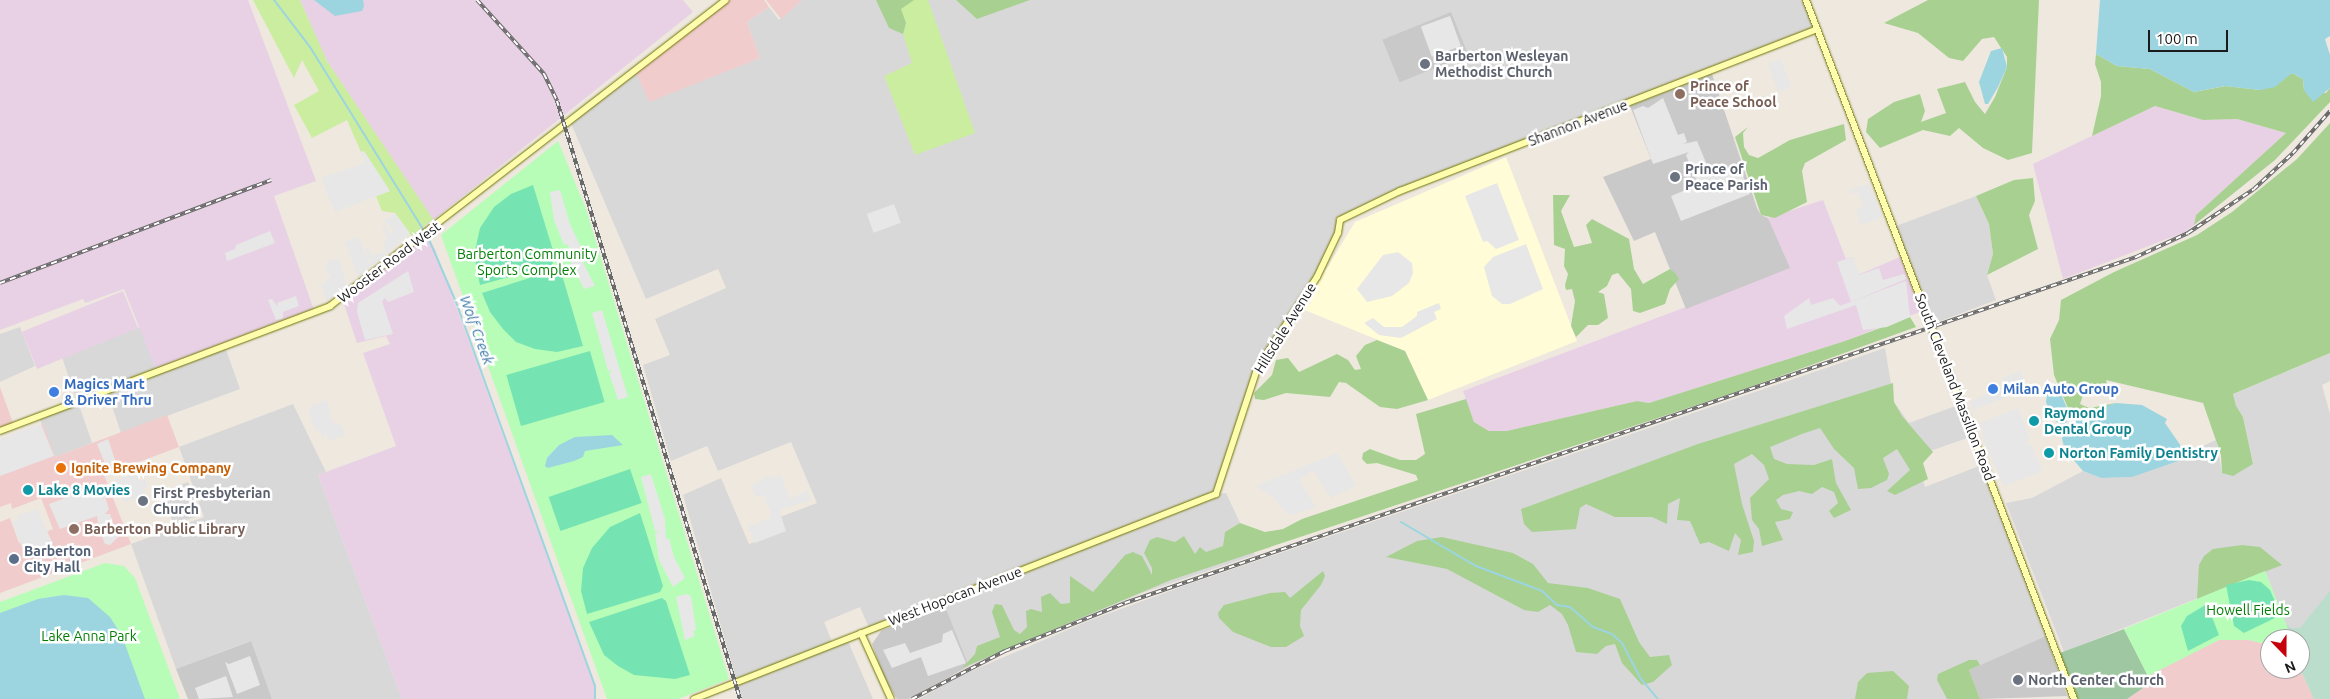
<!DOCTYPE html>
<html>
<head>
<meta charset="utf-8">
<style>
	body { margin:0 }
	#map { position:relative; width:2330px; height:699px; overflow:hidden; background:#eee8df; font-family:Ubuntu,sans-serif }
	div>[style] { position:absolute }
	.residential>* { inset:0; background:#d9d8d8; transform-origin:0 0 }
	.commercial>* { inset:0; background:#f1cccd }
	.industrial>* { inset:0; background:#e8d1e5; transform-origin:0 0 }
	.education>* { inset:0; background:#fffcd7 }
	.religious>* { inset:0; background:#c9c9c9; transform-origin:0 0 }
	.grass>* { inset:0; background:#cbeda0 }
	.forest>* { inset:0; background:#a8d191 }
	.wetland>* { inset:0; background:#bbddcb }
	.cemetery>* { inset:0; background:#9fc8a2 }
	.park>* { inset:0; background:#b7fdb8 }
	.pitch>* { inset:0; background:#76e4b2; transform-origin:0 0 }
	.parking>* { inset:0; background:#e7e7e7; transform-origin:0 0 }
	.water>* { inset:0; background:#9cd5e0 }
	.stream>* { height:2px; margin:-1px; padding:0 1px; transform-origin:1px; border-radius:1px; background:#9cd5e0 }
	.roads { filter:drop-shadow(0 0 1px #6f7400) drop-shadow(0 0 1px #6f7400) }
	.secondary>* { height:6px; margin:-3px; padding:0 3px; transform-origin:3px; border-radius:3px; background:#fefdad }
	.rail>* { height:4px; margin-top:-2px; transform-origin:0; background:repeating-linear-gradient(90deg,#fff 0 5.5px,#696969 0 11px); box-sizing:border-box; border-block:1px solid #696969 }
	.dots>* { width:14px; height:14px; translate:-50% -50%; box-sizing:border-box; border:2px solid #fff; border-radius:50% }
	span { translate:-50% -50%; white-space:nowrap; text-align:center; line-height:1.15; -webkit-text-stroke:5px #fff; paint-order:stroke }
	.worship-label { font-size:14px; color:#5b616d; font-weight:700 }
	.left { translate:0 -50%; text-align:left }
	.education-label { font-size:14px; color:#785e54; font-weight:700 }
	.street-label { font-size:14px; color:#1b1b1b }
	.park-label { font-size:14px; color:#037f05 }
	.shop-label { font-size:14px; color:#366cbe; font-weight:700 }
	.culture-label { font-size:14px; color:#0d838f; font-weight:700 }
	.food-label { font-size:14px; color:#c56008; font-weight:700 }
	.service-label { font-size:14px; color:#4e5e75; font-weight:700 }
	.water-label { font-size:15px; color:#3f7aa9; font-style:italic }
	.north { position:absolute; left:2260px; top:629px; width:50px; height:50px; box-sizing:border-box; background:#fff; border:1px solid #a4a4a4; border-radius:50%; rotate:158deg; font-size:14px; font-weight:700; line-height:20px; text-align:center; color:#1b1b1b }
	.north::after { content:''; display:block; margin:auto; width:18px; height:22px; background:#c6000d; clip-path:polygon(50% 0,100% 100%,50% 72%,0 100%) }
	.scale { position:absolute; left:2148px; top:30px; width:80px; height:22px; box-sizing:border-box; border:2px solid #1b1b1b; border-top:0; padding-left:6px; font-size:15px; line-height:18px; white-space:nowrap; color:#1b1b1b; -webkit-text-stroke:4px #fff; paint-order:stroke }
</style>
</head>
<body>
<div id="map">
	<div class="residential">
		<i style="clip-path:polygon(802px 0,1806px 0,1817px 29px,1400px 191px,1340px 220px,1317px 277px,1257px 369px,1217px 494px,1226px 493px,1255px 555px,1142px 593px,969px 666px,943px 601px,870px 630px,860px 607px,824px 622px,833px 644px,847px 639px,873px 699px,742px 699px,683px 495px,721px 478px,749px 544px,785px 531px,780px 517px,817px 503px,791px 442px,718px 471px,707px 446px,671px 461px,643px 365px,670px 355px,655px 319px,726px 288px,718px 269px,646px 299px,570px 121px,635px 70px,723px 72px,760px 58px,747px 22px,769px 7px,779px 20px)"></i>
		<i style="clip-path:polygon(1976px 196px,1989px 224px,1993px 254px,1987px 275px,1996px 300px,1933px 324px,1896px 226px)"></i>
		<i style="clip-path:polygon(20px 327px,35px 366px,0 382px,0 334px)"></i>
		<i style="clip-path:polygon(140px 327px,157px 372px,225px 347px,240px 389px,121px 433px,107px 391px,78px 402px,92px 443px,55px 457px,39px 417px,77px 402px,62px 357px)"></i>
		<i style="clip-path:polygon(1885px 348px,1894px 402px,1909px 423px,1961px 404px,1973px 436px,1916px 456px,1925px 487px,1984px 464px,2049px 635px,1969px 670px,1980px 699px,919px 699px,960px 676px,1088px 621px,1192px 583px)"></i>
		<i style="clip-path:polygon(2330px 353px,2330px 381px,2322px 385px,2330px 414px,2330px 699px,2300px 639px,2292px 639px,2265px 571px,2064px 652px,2006px 503px,2032px 498px,2083px 471px,2101px 478px,2132px 477px,2216px 440px,2222px 473px,2253px 464px,2243px 417px,2235px 406px,2233px 394px)"></i>
		<i style="clip-path:polygon(293px 404px,326px 472px,318px 475px,402px 699px,272px 699px,250px 641px,176px 669px,131px 544px,204px 517px,179px 447px)"></i>
		<i style="left:188px;top:482px;width:35px;height:28px;rotate:70deg"></i>
	</div>
	<div class="commercial">
		<i style="clip-path:polygon(726px 0,764px 0,769px 7px,747px 22px,760px 58px,649px 102px,635px 70px)"></i>
		<i style="clip-path:polygon(766px 0,802px 0,781px 19px)"></i>
		<i style="clip-path:polygon(0 387px,14px 426px,0 431px)"></i>
		<i style="clip-path:polygon(167px 415px,179px 447px,104px 475px,131px 544px,0 593px,0 522px,10px 518px,19px 543px,53px 529px,41px 498px,12px 509px,11px 503px,0 507px,0 440px,43px 424px,55px 457px)"></i>
		<i style="clip-path:polygon(2219px 640px,2249px 640px,2270px 645px,2270px 669px,2300px 669px,2314px 699px,2127px 699px,2149px 684px,2148px 676px,2153px 672px)"></i>
	</div>
	<div class="industrial">
		<i style="clip-path:polygon(0 0,248px 0,316px 181px,274px 196px,315px 313px,157px 372px,124px 289px,85px 303px,83px 299px,0 330px)"></i>
		<i style="clip-path:polygon(300px 0,683px 0,693px 12px,433px 220px,327px 61px)"></i>
		<i style="clip-path:polygon(2155px 106px,2203px 120px,2237px 119px,2286px 133px,2196px 215px,2194px 225px,2185px 232px,2063px 279px,2033px 164px)"></i>
		<i style="clip-path:polygon(1823px 200px,1846px 259px,1853px 257px,1858px 275px,1900px 257px,1922px 311px,1845px 341px,1649px 403px,1637px 401px,1507px 431px,1489px 431px,1474px 422px,1463px 391px,1789px 268px,1768px 218px)"></i>
		<i style="clip-path:polygon(426px 234px,435px 249px,485px 385px,595px 686px,595px 699px,402px 699px,318px 475px,396px 446px,363px 353px,390px 344px,386px 336px,357px 343px,342px 298px)"></i>
		<i style="left:123px;top:291px;width:40px;height:109px;rotate:68deg"></i>
	</div>
	<div class="education">
		<i style="clip-path:polygon(1506px 157px,1577px 341px,1428px 400px,1405px 351px,1302px 309px,1355px 222px)"></i>
	</div>
	<div class="religious">
		<i style="left:1451px;top:12px;width:46px;height:74px;rotate:68deg"></i>
		<i style="clip-path:polygon(1712px 74px,1757px 208px,1761px 215px,1768px 218px,1790px 268px,1686px 309px,1655px 232px,1634px 241px,1603px 177px,1651px 159px,1630px 106px)"></i>
		<i style="clip-path:polygon(945px 606px,969px 666px,909px 699px,897px 699px,884px 678px,872px 644px,881px 631px)"></i>
		<i style="clip-path:polygon(2046px 636px,2067px 696px,1980px 699px,1969px 670px)"></i>
		<i style="clip-path:polygon(251px 641px,272px 699px,188px 699px,176px 669px)"></i>
	</div>
	<div class="grass">
		<i style="clip-path:polygon(253px 0,300px 0,327px 61px,433px 219px,411px 236px,395px 213px,382px 211px,376px 196px,389px 191px,364px 151px,361px 152px,347px 120px,312px 138px,294px 105px,319px 91px,302px 60px,294px 78px)"></i>
		<i style="clip-path:polygon(914px 0,928px 0,975px 133px,915px 155px,884px 76px,912px 63px,903px 34px,906px 23px,900px 9px)"></i>
	</div>
	<div class="forest">
		<i style="clip-path:polygon(876px 0,914px 0,901px 9px,906px 23px,903px 34px,889px 28px)"></i>
		<i style="clip-path:polygon(956px 0,1030px 0,977px 19px)"></i>
		<i style="clip-path:polygon(1928px 0,2039px 0,2032px 153px,2008px 160px,1983px 148px,1959px 128px,1950px 136px,1923px 130px,1880px 148px,1866px 132px,1868px 119px,1894px 102px,1920px 94px,1925px 111px,1921px 122px,1946px 113px,1937px 89px,1965px 82px,1975px 102px,1985px 114px,1995px 97px,2007px 67px,2007px 57px,1994px 37px,1982px 39px,1963px 61px,1949px 58px,1918px 33px,1884px 23px)"></i>
		<i style="clip-path:polygon(2096px 54px,2117px 66px,2150px 69px,2194px 92px,2226px 86px,2260px 90px,2292px 73px,2303px 79px,2304px 90px,2326px 93px,2330px 88px,2330px 102px,2275px 160px,2194px 225px,2196px 215px,2286px 133px,2237px 119px,2203px 120px,2155px 106px,2092px 136px,2101px 96px,2101px 82px,2095px 64px)"></i>
		<i style="clip-path:polygon(2330px 123px,2330px 353px,2233px 394px,2236px 406px,2243px 417px,2253px 464px,2233px 476px,2222px 473px,2221px 455px,2203px 403px,2106px 380px,2108px 387px,2101px 394px,2083px 395px,2080px 404px,2089px 408px,2116px 403px,2073px 420px,2054px 375px,2050px 339px,2059px 320px,2061px 300px,2114px 272px,2197px 235px,2232px 212px,2297px 159px)"></i>
		<i style="clip-path:polygon(1844px 124px,1846px 140px,1805px 163px,1802px 171px,1807px 202px,1775px 218px,1761px 215px,1735px 137px,1748px 127px,1743px 133px,1744px 147px,1749px 155px,1758px 158px,1790px 140px)"></i>
		<i style="clip-path:polygon(2033px 178px,2035px 201px,2029px 215px,2038px 249px,1987px 275px,1993px 254px,1989px 224px,1976px 196px,2014px 180px)"></i>
		<i style="clip-path:polygon(1553px 195px,1570px 195px,1561px 211px,1574px 247px,1592px 243px,1586px 225px,1592px 219px,1629px 239px,1634px 269px,1643px 284px,1670px 269px,1676px 274px,1679px 279px,1670px 289px,1665px 304px,1640px 313px,1633px 311px,1631px 289px,1618px 273px,1612px 275px,1607px 286px,1598px 292px,1604px 294px,1608px 318px,1598px 325px,1588px 325px,1576px 337px,1571px 326px,1575px 301px,1572px 289px,1566px 290px,1565px 285px,1568px 274px,1564px 266px,1565px 249px,1554px 245px)"></i>
		<i style="clip-path:polygon(1910px 317px,1916px 327px,1739px 391px,1171px 580px,962px 668px,975px 654px,977px 646px,1000px 637px,992px 612px,995px 604px,1002px 605px,1014px 630px,1020px 634px,1027px 627px,1026px 611px,1031px 609px,1042px 612px,1041px 597px,1050px 593px,1061px 604px,1070px 603px,1070px 576px,1093px 592px,1125px 555px,1133px 552px,1142px 556px,1152px 575px,1152px 568px,1144px 553px,1150px 540px,1157px 537px,1175px 542px,1184px 536px,1195px 554px,1200px 547px,1206px 552px,1223px 546px,1225px 532px,1240px 523px,1265px 532px,1283px 529px,1302px 519px,1418px 480px,1416px 475px,1377px 463px,1367px 464px,1362px 459px,1363px 453px,1370px 449px,1400px 460px,1416px 460px,1425px 454px,1416px 414px,1466px 399px,1474px 422px,1489px 431px,1507px 431px,1637px 401px,1649px 403px,1845px 341px)"></i>
		<i style="clip-path:polygon(1377px 340px,1405px 351px,1428px 400px,1397px 409px,1380px 407px,1346px 383px,1339px 382px,1330px 397px,1286px 393px,1264px 400px,1255px 399px,1254px 393px,1272px 375px,1276px 360px,1288px 358px,1299px 372px,1337px 354px,1348px 360px,1355px 370px,1361px 369px,1356px 356px,1365px 345px)"></i>
		<i style="clip-path:polygon(1893px 383px,1894px 402px,1902px 416px,1933px 452px,1923px 463px,1928px 479px,1895px 495px,1887px 491px,1910px 470px,1897px 449px,1883px 458px,1889px 474px,1887px 480px,1871px 488px,1858px 489px,1854px 468px,1834px 449px,1820px 428px,1802px 434px,1770px 447px,1774px 459px,1787px 464px,1814px 465px,1832px 459px,1836px 483px,1851px 510px,1834px 518px,1829px 511px,1838px 503px,1834px 492px,1822px 487px,1812px 494px,1799px 491px,1783px 495px,1776px 500px,1781px 509px,1793px 512px,1790px 519px,1775px 522px,1783px 540px,1762px 546px,1759px 529px,1752px 520px,1750px 498px,1769px 479px,1764px 465px,1752px 454px,1734px 464px,1742px 504px,1754px 541px,1753px 552px,1738px 555px,1741px 540px,1735px 533px,1729px 551px,1709px 542px,1700px 544px,1690px 521px,1677px 520px,1680px 498px,1668px 504px,1667px 524px,1652px 517px,1615px 517px,1586px 504px,1580px 508px,1576px 529px,1532px 532px,1524px 524px,1521px 509px,1698px 444px)"></i>
		<i style="clip-path:polygon(1442px 537px,1513px 553px,1533px 564px,1548px 583px,1588px 588px,1620px 599px,1639px 642px,1650px 657px,1669px 655px,1672px 665px,1653px 682px,1642px 685px,1622px 663px,1615px 644px,1606px 646px,1597px 654px,1576px 652px,1568px 625px,1562px 614px,1550px 605px,1538px 612px,1524px 610px,1447px 569px,1386px 557px,1417px 541px)"></i>
		<i style="clip-path:polygon(2242px 545px,2260px 547px,2282px 565px,2197px 599px,2199px 565px,2204px 556px,2213px 549px)"></i>
		<i style="clip-path:polygon(1323px 571px,1325px 576px,1321px 585px,1301px 610px,1300px 626px,1304px 636px,1286px 647px,1271px 647px,1233px 632px,1219px 618px,1218px 613px,1224px 605px,1270px 593px,1285px 592px,1290px 598px)"></i>
		<i style="clip-path:polygon(1969px 660px,1977px 660px,1980px 665px,1969px 670px,1980px 699px,1947px 699px,1937px 680px,1938px 674px)"></i>
		<i style="clip-path:polygon(1893px 671px,1909px 686px,1907px 699px,1855px 699px,1858px 682px,1867px 673px)"></i>
	</div>
	<div class="wetland">
		<i style="clip-path:polygon(2330px 591px,2330px 699px,2314px 699px,2300px 669px,2300px 639px,2270px 639px,2270px 645px,2264px 643px,2267px 633px,2286px 624px,2291px 628px,2300px 628px)"></i>
	</div>
	<div class="cemetery">
		<i style="clip-path:polygon(2124px 629px,2148px 676px,2149px 684px,2127px 699px,2078px 699px,2060px 653px)"></i>
	</div>
	<div class="park">
		<i style="clip-path:polygon(558px 141px,586px 209px,729px 679px,678px 699px,607px 699px,441px 235px)"></i>
		<i style="clip-path:polygon(105px 563px,124px 566px,135px 578px,180px 699px,0 699px,0 602px)"></i>
		<i style="clip-path:polygon(2265px 571px,2292px 639px,2270px 639px,2270px 645px,2249px 640px,2219px 640px,2148px 676px,2124px 629px)"></i>
	</div>
	<div class="pitch">
		<i style="clip-path:polygon(533px 185px,555px 257px,552px 265px,480px 285px,474px 255px,480px 228px,494px 207px,511px 194px)"></i>
		<i style="clip-path:polygon(555px 270px,562px 275px,583px 346px,557px 352px,535px 349px,516px 342px,503px 329px,490px 312px,482px 293px)"></i>
		<i style="left:590px;top:351px;width:53px;height:87px;rotate:74deg"></i>
		<i style="left:630px;top:469px;width:36px;height:86px;rotate:71deg"></i>
		<i style="clip-path:polygon(640px 513px,663px 586px,660px 592px,587px 614px,581px 591px,583px 568px,592px 548px,610px 527px)"></i>
		<i style="clip-path:polygon(2249px 580px,2261px 582px,2270px 590px,2281px 615px,2244px 633px,2234px 626px,2226px 585px)"></i>
		<i style="clip-path:polygon(662px 598px,666px 601px,690px 675px,675px 679px,634px 675px,618px 666px,604px 655px,589px 622px)"></i>
		<i style="clip-path:polygon(2207px 604px,2219px 635px,2188px 651px,2181px 626px,2187px 616px)"></i>
	</div>
	<div class="parking">
		<i style="left:1450px;top:16px;width:32px;height:31px;rotate:70deg"></i>
		<i style="left:1781px;top:59px;width:30px;height:14px;rotate:70deg"></i>
		<i style="clip-path:polygon(1663px 98px,1678px 135px,1684px 133px,1687px 142px,1683px 144px,1697px 141px,1712px 177px,1739px 166px,1750px 194px,1681px 221px,1671px 196px,1698px 185px,1686px 155px,1689px 152px,1653px 164px,1633px 110px,1643px 106px,1648px 108px)"></i>
		<i style="clip-path:polygon(364px 151px,390px 191px,335px 212px,321px 178px,365px 163px,361px 152px)"></i>
		<i style="clip-path:polygon(1497px 183px,1519px 240px,1496px 249px,1487px 241px,1483px 242px,1465px 196px)"></i>
		<i style="clip-path:polygon(1869px 184px,1882px 217px,1861px 225px,1856px 210px,1864px 207px,1858px 192px,1851px 194px,1849px 190px)"></i>
		<i style="clip-path:polygon(560px 190px,570px 224px,585px 256px,581px 258px,595px 286px,584px 289px,569px 258px,573px 255px,567px 244px,564px 245px,554px 220px,550px 192px)"></i>
		<i style="left:894px;top:204px;width:20px;height:29px;rotate:70deg"></i>
		<i style="clip-path:polygon(395px 213px,410px 233px,372px 266px,365px 249px,368px 248px,372px 256px,386px 251px,383px 242px,387px 240px,382px 226px,385px 225px,390px 234px,394px 231px,384px 221px)"></i>
		<i style="clip-path:polygon(270px 231px,275px 243px,227px 261px,225px 253px,235px 249px,236px 245px)"></i>
		<i style="clip-path:polygon(358px 237px,371px 267px,358px 277px,345px 242px)"></i>
		<i style="clip-path:polygon(1526px 244px,1543px 289px,1510px 304px,1502px 304px,1492px 296px,1484px 267px,1493px 257px)"></i>
		<i style="clip-path:polygon(1398px 252px,1412px 263px,1413px 273px,1409px 283px,1392px 296px,1367px 302px,1357px 289px,1383px 255px)"></i>
		<i style="clip-path:polygon(1853px 257px,1859px 275px,1879px 268px,1883px 280px,1904px 274px,1906px 279px,1851px 302px,1837px 262px)"></i>
		<i style="clip-path:polygon(338px 258px,347px 286px,327px 301px,321px 285px,331px 277px,326px 271px,326px 262px)"></i>
		<i style="clip-path:polygon(408px 271px,414px 292px,388px 302px,385px 298px,382px 301px,393px 334px,365px 340px,357px 312px,358px 303px)"></i>
		<i style="clip-path:polygon(1906px 281px,1910px 317px,1887px 327px,1863px 330px,1856px 305px,1787px 329px,1784px 316px,1809px 298px,1811px 305px,1833px 298px,1840px 306px)"></i>
		<i style="clip-path:polygon(296px 296px,299px 306px,283px 312px,283px 318px,276px 320px,268px 300px,272px 299px,278px 307px,277px 303px)"></i>
		<i style="clip-path:polygon(1439px 303px,1441px 309px,1434px 312px,1437px 319px,1401px 338px,1379px 335px,1364px 323px,1373px 318px,1384px 327px,1402px 327px,1417px 316px,1417px 312px)"></i>
		<i style="clip-path:polygon(602px 310px,628px 397px,618px 400px,609px 373px,613px 370px,608px 371px,592px 313px)"></i>
		<i style="clip-path:polygon(2021px 371px,2026px 390px,1972px 410px,1970px 402px,1997px 389px,2011px 387px,2001px 379px)"></i>
		<i style="clip-path:polygon(327px 400px,332px 422px,342px 426px,345px 435px,329px 441px,326px 433px,322px 437px,320px 430px,316px 432px,308px 411px,312px 405px)"></i>
		<i style="clip-path:polygon(2018px 408px,2030px 440px,2026px 442px,2027px 446px,2031px 444px,2042px 471px,2004px 486px,1984px 441px,1980px 423px)"></i>
		<i style="clip-path:polygon(41px 424px,54px 456px,0 476px,0 439px)"></i>
		<i style="clip-path:polygon(108px 439px,116px 463px,106px 466px,97px 444px)"></i>
		<i style="clip-path:polygon(1337px 453px,1356px 485px,1331px 498px,1313px 471px,1299px 480px,1316px 507px,1311px 509px,1288px 515px,1274px 498px,1256px 486px)"></i>
		<i style="clip-path:polygon(137px 472px,140px 481px,145px 480px,148px 487px,143px 489px,145px 495px,124px 502px,116px 480px)"></i>
		<i style="clip-path:polygon(651px 474px,665px 519px,666px 539px,669px 538px,674px 557px,685px 578px,673px 587px,659px 560px,655px 533px,659px 531px,655px 531px,641px 477px)"></i>
		<i style="clip-path:polygon(770px 475px,772px 479px,781px 475px,790px 499px,807px 491px,811px 500px,779px 510px,786px 531px,755px 543px,751px 535px,755px 532px,750px 532px,748px 527px,770px 518px,771px 514px,764px 496px,755px 496px,751px 486px)"></i>
		<i style="clip-path:polygon(101px 485px,109px 509px,105px 514px,110px 514px,118px 537px,110px 545px,105px 544px,101px 534px,105px 532px,99px 529px,97px 516px,60px 529px,49px 504px)"></i>
		<i style="clip-path:polygon(37px 509px,53px 544px,32px 551px,31px 549px,27px 550px,25px 555px,12px 522px,18px 520px,17px 516px)"></i>
		<i style="clip-path:polygon(686px 594px,691px 596px,696px 630px,693px 631px,695px 636px,685px 640px,676px 597px)"></i>
		<i style="clip-path:polygon(952px 630px,966px 663px,928px 676px,921px 657px,892px 668px,883px 650px,905px 643px,910px 653px,942px 642px,943px 634px)"></i>
		<i style="clip-path:polygon(250px 656px,260px 685px,237px 694px,225px 662px,229px 664px)"></i>
		<i style="clip-path:polygon(226px 676px,233px 697px,199px 699px,195px 688px)"></i>
	</div>
	<div class="water">
		<i style="clip-path:polygon(314px 0,363px 0,364px 6px,362px 11px,335px 16px)"></i>
		<i style="clip-path:polygon(2100px 0,2330px 0,2330px 36px,2325px 39px,2330px 55px,2330px 88px,2313px 102px,2304px 90px,2303px 79px,2292px 73px,2275px 87px,2260px 90px,2225px 86px,2194px 92px,2150px 69px,2117px 66px,2096px 54px)"></i>
		<i style="clip-path:polygon(2002px 48px,2007px 67px,1998px 87px,1988px 104px,1985px 104px,1979px 82px,1991px 51px)"></i>
		<i style="clip-path:polygon(2056px 383px,2067px 408px,2067px 422px,2062px 425px,2052px 419px,2046px 402px,2048px 386px)"></i>
		<i style="clip-path:polygon(2116px 403px,2142px 405px,2167px 419px,2165px 423px,2185px 452px,2181px 460px,2132px 477px,2101px 478px,2083px 471px,2065px 450px,2062px 439px,2065px 428px,2086px 413px)"></i>
		<i style="clip-path:polygon(612px 435px,623px 445px,585px 451px,583px 457px,574px 461px,548px 468px,545px 466px,547px 458px,559px 445px,575px 437px)"></i>
		<i style="clip-path:polygon(64px 595px,88px 598px,110px 617px,122px 636px,145px 699px,0 699px,0 613px,38px 599px)"></i>
	</div>
	<div class="stream">
		<i style="left:274px;top:0;width:59px;rotate:52.5deg"></i>
		<i style="left:310px;top:47px;width:216px;rotate:58.2deg"></i>
		<i style="left:427px;top:235px;width:73px;rotate:66.6deg"></i>
		<i style="left:456px;top:302px;width:408px;rotate:70.1deg"></i>
		<i style="left:595px;top:686px;width:13px;rotate:90deg"></i>
		<i style="left:1401px;top:522px;width:87px;rotate:30.4deg"></i>
		<i style="left:1476px;top:566px;width:71px;rotate:20.7deg"></i>
		<i style="left:1542px;top:591px;width:21px;rotate:43deg"></i>
		<i style="left:1557px;top:605px;width:13px;rotate:9deg"></i>
		<i style="left:1570px;top:607px;width:30px;rotate:41deg"></i>
		<i style="left:1593px;top:627px;width:20px;rotate:20deg"></i>
		<i style="left:1612px;top:634px;width:13px;rotate:42deg"></i>
		<i style="left:1622px;top:643px;width:41px;rotate:62.2deg"></i>
		<i style="left:1641px;top:679px;width:26px;rotate:50deg"></i>
	</div>
	<div class="roads">
		<div class="secondary">
			<i style="left:1806px;top:0;width:749px;rotate:69.02deg"></i>
			<i style="left:0;top:431px;width:353px;rotate:-20.7deg"></i>
			<i style="left:330px;top:306px;width:500px;rotate:-37.69deg"></i>
			<i style="left:861px;top:633px;width:72px;rotate:65.6deg"></i>
			<i style="left:694px;top:699px;width:561px;rotate:-21.44deg"></i>
			<i style="left:1216px;top:494px;width:132px;rotate:-71.8deg"></i>
			<i style="left:1257px;top:369px;width:110px;rotate:-56.9deg"></i>
			<i style="left:1317px;top:277px;width:49px;rotate:-64.5deg"></i>
			<i style="left:1338px;top:233px;width:13px;rotate:-81deg"></i>
			<i style="left:1340px;top:220px;width:67px;rotate:-25.8deg"></i>
			<i style="left:1400px;top:191px;width:447px;rotate:-21.2deg"></i>
		</div>
	</div>
	<div class="rail">
		<i style="left:477px;top:0;width:100px;rotate:47.8deg"></i>
		<i style="left:544px;top:74px;width:30px;rotate:64deg"></i>
		<i style="left:557px;top:101px;width:625px;rotate:72.98deg"></i>
		<i style="left:0;top:283px;width:290px;rotate:-20.8deg"></i>
		<i style="left:912px;top:699px;width:105px;rotate:-27.3deg"></i>
		<i style="left:1005px;top:651px;width:129px;rotate:-21.8deg"></i>
		<i style="left:1125px;top:603px;width:1069px;rotate:-18.89deg"></i>
		<i style="left:2136px;top:257px;width:57px;rotate:-24.8deg"></i>
		<i style="left:2188px;top:233px;width:79px;rotate:-33.7deg"></i>
		<i style="left:2254px;top:189px;width:53px;rotate:-42.7deg"></i>
		<i style="left:2293px;top:153px;width:56px;rotate:-48.6deg"></i>
	</div>
	<div class="dots">
		<i style="left:1425px;top:64px;background:#6b7280"></i>
		<i style="left:1680px;top:94px;background:#8d6e63"></i>
		<i style="left:1675px;top:177px;background:#6b7280"></i>
		<i style="left:1993px;top:389px;background:#3f7fe0"></i>
		<i style="left:54px;top:392px;background:#3f7fe0"></i>
		<i style="left:2034px;top:421px;background:#0f9aa8"></i>
		<i style="left:2049px;top:453px;background:#0f9aa8"></i>
		<i style="left:61px;top:468px;background:#e8710a"></i>
		<i style="left:28px;top:490px;background:#0f9aa8"></i>
		<i style="left:143px;top:501px;background:#6b7280"></i>
		<i style="left:74px;top:529px;background:#8d6e63"></i>
		<i style="left:14px;top:559px;background:#5c6f8a"></i>
		<i style="left:2018px;top:680px;background:#6b7280"></i>
	</div>
	<div class="worship-label">
		<span class="left" style="left:1435px;top:64px">Barberton Wesleyan<br>Methodist Church</span>
		<span class="left" style="left:1685px;top:177px">Prince of<br>Peace Parish</span>
		<span class="left" style="left:153px;top:501px">First Presbyterian<br>Church</span>
		<span class="left" style="left:2028px;top:680px">North Center Church</span>
	</div>
	<div class="education-label">
		<span class="left" style="left:1690px;top:94px">Prince of<br>Peace School</span>
		<span class="left" style="left:84px;top:529px">Barberton Public Library</span>
	</div>
	<div class="street-label">
		<span style="left:1578px;top:123px;rotate:-21deg">Shannon Avenue</span>
		<span style="left:389px;top:262px;rotate:-37deg">Wooster Road West</span>
		<span style="left:1285px;top:328px;rotate:-58deg">Hillsdale Avenue</span>
		<span style="left:1955px;top:387px;rotate:69deg">South Cleveland Massillon Road</span>
		<span style="left:955px;top:596px;rotate:-21deg">West Hopocan Avenue</span>
	</div>
	<div class="park-label">
		<span style="left:527px;top:262px">Barberton Community<br>Sports Complex</span>
		<span style="left:2248px;top:610px">Howell Fields</span>
		<span style="left:89px;top:636px">Lake Anna Park</span>
	</div>
	<div class="shop-label">
		<span class="left" style="left:64px;top:392px">Magics Mart<br>&amp; Driver Thru</span>
		<span class="left" style="left:2003px;top:389px">Milan Auto Group</span>
	</div>
	<div class="culture-label">
		<span class="left" style="left:2044px;top:421px">Raymond<br>Dental Group</span>
		<span class="left" style="left:2059px;top:453px">Norton Family Dentistry</span>
		<span class="left" style="left:38px;top:490px">Lake 8 Movies</span>
	</div>
	<div class="food-label">
		<span class="left" style="left:71px;top:468px">Ignite Brewing Company</span>
	</div>
	<div class="service-label">
		<span class="left" style="left:24px;top:559px">Barberton<br>City Hall</span>
	</div>
	<div class="water-label">
		<span style="left:477px;top:330px;rotate:70deg">Wolf Creek</span>
	</div>
	<div class="north">N</div>
	<div class="scale">100 m</div>
</div>
</body>
</html>
